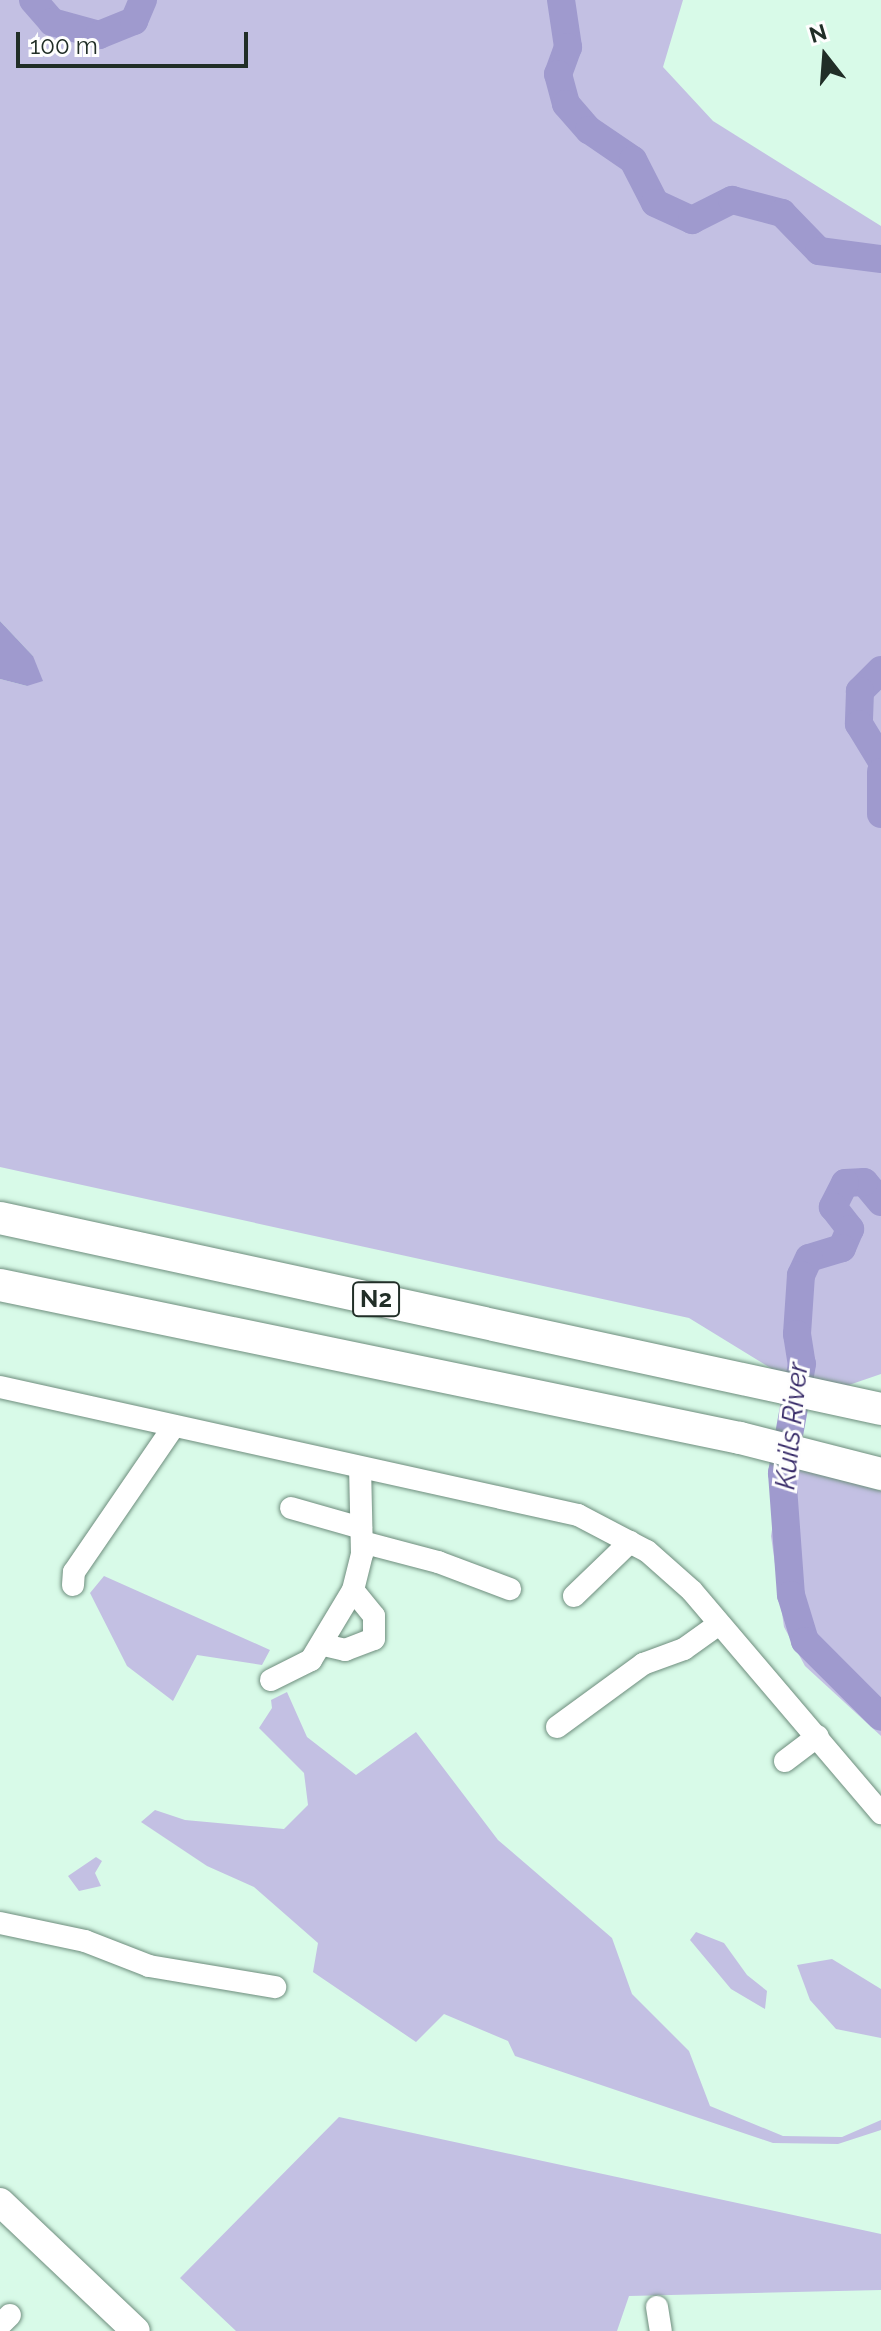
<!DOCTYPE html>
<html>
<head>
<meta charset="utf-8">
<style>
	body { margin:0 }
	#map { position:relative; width:881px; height:2331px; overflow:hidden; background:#d8fae8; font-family:Raleway,sans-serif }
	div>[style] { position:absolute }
	.green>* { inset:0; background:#c3c0e3 }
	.water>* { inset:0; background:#9f9ace }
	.river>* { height:28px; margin:-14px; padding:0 14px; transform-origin:14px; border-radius:14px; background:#9f9ace }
	.roads { filter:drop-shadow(0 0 2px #6e8d7d) drop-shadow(0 0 2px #6e8d7d) }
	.minor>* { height:22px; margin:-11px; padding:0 11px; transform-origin:11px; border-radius:11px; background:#fff }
	.major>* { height:28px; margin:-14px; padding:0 14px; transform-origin:14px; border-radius:14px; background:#fff }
	.highway>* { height:32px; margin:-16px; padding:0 16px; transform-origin:16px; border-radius:16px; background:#fff }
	span { translate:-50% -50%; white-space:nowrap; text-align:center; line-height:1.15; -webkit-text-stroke:6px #fefefe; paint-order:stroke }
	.shield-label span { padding:2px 6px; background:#fefefe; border:2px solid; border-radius:6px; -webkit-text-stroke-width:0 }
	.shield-label { font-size:24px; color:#212e27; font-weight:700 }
	.water-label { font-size:28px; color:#332665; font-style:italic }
	.north { position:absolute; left:785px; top:16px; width:80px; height:80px; -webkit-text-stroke:6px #fefefe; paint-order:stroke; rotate:343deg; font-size:22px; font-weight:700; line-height:32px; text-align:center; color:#212e27 }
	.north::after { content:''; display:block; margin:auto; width:28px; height:36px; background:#212e27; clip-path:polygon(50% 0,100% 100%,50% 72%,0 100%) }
	.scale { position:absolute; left:16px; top:32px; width:232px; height:36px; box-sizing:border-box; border:4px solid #212e27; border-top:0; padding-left:10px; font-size:24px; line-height:28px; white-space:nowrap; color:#212e27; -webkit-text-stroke:6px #fefefe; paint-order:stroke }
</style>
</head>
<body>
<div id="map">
	<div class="green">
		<i style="clip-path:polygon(0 0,683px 0,663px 67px,713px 121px,881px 226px,881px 1374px,846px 1386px,772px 1369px,689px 1318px,0 1167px,0 679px,27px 686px,33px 656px,0 621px)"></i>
		<i style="clip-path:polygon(795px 1466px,881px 1491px,881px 1736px,805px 1666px,784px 1627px,771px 1536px,778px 1493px)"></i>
		<i style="clip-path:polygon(104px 1576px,270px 1650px,262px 1665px,197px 1655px,173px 1701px,127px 1666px,90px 1593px)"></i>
		<i style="clip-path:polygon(287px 1692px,307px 1737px,356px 1775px,416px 1732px,498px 1840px,612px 1938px,632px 1994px,689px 2051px,710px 2106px,783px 2136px,842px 2137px,881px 2120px,881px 2130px,838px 2144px,773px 2143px,515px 2056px,508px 2041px,444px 2014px,416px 2042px,313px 1972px,318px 1943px,254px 1887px,207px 1866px,141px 1822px,155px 1810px,185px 1820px,284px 1829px,308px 1805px,304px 1773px,259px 1728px,272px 1708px,271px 1700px)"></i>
		<i style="clip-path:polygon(96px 1857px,102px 1861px,95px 1873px,101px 1886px,79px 1891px,68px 1876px)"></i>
		<i style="clip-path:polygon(696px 1932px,724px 1943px,747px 1975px,767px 1991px,765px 2009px,731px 1989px,690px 1940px)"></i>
		<i style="clip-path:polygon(832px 1959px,881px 1989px,881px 2038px,836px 2029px,810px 2000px,797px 1965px)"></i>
		<i style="clip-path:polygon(339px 2117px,881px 2234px,881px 2290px,629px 2296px,617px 2331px,236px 2331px,180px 2278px)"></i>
	</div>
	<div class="water">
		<i style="clip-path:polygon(0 621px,33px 656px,43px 681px,27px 686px,0 679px)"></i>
	</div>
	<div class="river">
		<i style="left:33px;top:0;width:29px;rotate:49deg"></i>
		<i style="left:52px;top:22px;width:49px;rotate:15.5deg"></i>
		<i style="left:99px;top:35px;width:38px;rotate:-22deg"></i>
		<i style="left:134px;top:21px;width:23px;rotate:-67deg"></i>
		<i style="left:561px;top:0;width:48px;rotate:81.5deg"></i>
		<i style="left:568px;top:47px;width:29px;rotate:110deg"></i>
		<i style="left:558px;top:74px;width:31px;rotate:75deg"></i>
		<i style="left:566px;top:104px;width:35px;rotate:49deg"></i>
		<i style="left:589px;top:130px;width:53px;rotate:34.3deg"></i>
		<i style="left:633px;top:160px;width:48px;rotate:62.9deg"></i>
		<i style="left:655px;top:203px;width:41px;rotate:24.7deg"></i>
		<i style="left:692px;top:220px;width:45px;rotate:-26.6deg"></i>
		<i style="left:732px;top:200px;width:52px;rotate:14.6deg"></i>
		<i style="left:782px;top:213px;width:53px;rotate:45.8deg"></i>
		<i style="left:819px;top:251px;width:63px;rotate:7.4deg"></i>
		<i style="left:881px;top:670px;width:30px;rotate:135deg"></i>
		<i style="left:860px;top:691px;width:33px;rotate:92deg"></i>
		<i style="left:859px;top:724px;width:42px;rotate:58.6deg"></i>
		<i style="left:881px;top:772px;width:42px;rotate:90deg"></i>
		<i style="left:881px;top:1202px;width:26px;rotate:-130deg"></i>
		<i style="left:864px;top:1182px;width:19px;rotate:177deg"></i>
		<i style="left:845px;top:1183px;width:27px;rotate:117deg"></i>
		<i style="left:833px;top:1207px;width:28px;rotate:52deg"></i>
		<i style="left:850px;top:1229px;width:21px;rotate:113deg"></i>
		<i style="left:842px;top:1248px;width:34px;rotate:163deg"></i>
		<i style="left:809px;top:1258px;width:19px;rotate:115deg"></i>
		<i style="left:801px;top:1275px;width:59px;rotate:93.9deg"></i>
		<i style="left:797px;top:1334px;width:30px;rotate:81deg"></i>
		<i style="left:802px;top:1364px;width:111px;rotate:100.4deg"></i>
		<i style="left:782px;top:1473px;width:122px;rotate:85.8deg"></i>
		<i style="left:791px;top:1595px;width:48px;rotate:73.1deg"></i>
		<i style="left:805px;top:1641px;width:107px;rotate:45deg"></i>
	</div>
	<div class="roads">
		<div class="minor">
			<i style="left:0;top:1387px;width:592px;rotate:12.49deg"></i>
			<i style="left:578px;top:1515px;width:78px;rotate:27.6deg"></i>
			<i style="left:647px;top:1551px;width:60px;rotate:41.6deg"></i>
			<i style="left:692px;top:1591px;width:292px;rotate:49.6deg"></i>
			<i style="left:291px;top:1508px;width:73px;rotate:15.9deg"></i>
			<i style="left:362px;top:1542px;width:79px;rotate:14.7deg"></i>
			<i style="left:438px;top:1562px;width:77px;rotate:20.6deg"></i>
			<i style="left:73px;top:1585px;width:13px;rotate:-86deg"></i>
			<i style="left:74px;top:1572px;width:177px;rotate:-55.6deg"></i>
			<i style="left:574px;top:1596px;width:78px;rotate:-44deg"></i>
			<i style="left:324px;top:1645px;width:22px;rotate:13deg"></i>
			<i style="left:345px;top:1650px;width:31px;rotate:-21deg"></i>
			<i style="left:374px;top:1639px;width:23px;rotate:-90deg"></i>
			<i style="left:374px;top:1616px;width:33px;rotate:-129deg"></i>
			<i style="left:271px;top:1680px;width:45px;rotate:-26.6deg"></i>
			<i style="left:311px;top:1660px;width:82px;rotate:-59deg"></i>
			<i style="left:353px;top:1590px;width:37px;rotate:-76deg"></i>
			<i style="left:362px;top:1554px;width:85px;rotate:-91.3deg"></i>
			<i style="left:557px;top:1727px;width:107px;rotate:-36.2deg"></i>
			<i style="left:643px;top:1664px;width:44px;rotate:-20.1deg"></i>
			<i style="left:684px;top:1649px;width:43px;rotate:-35.5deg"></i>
			<i style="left:785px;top:1761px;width:41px;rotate:-37.1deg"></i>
			<i style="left:0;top:1923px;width:87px;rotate:12deg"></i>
			<i style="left:85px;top:1941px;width:69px;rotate:21.3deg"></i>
			<i style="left:149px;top:1966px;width:128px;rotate:9.5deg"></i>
			<i style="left:657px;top:2307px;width:24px;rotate:81deg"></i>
			<i style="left:0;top:2325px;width:14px;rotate:-45deg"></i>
		</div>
		<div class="major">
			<i style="left:0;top:2202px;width:187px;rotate:43.5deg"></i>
		</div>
		<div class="highway">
			<i style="left:0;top:1218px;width:901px;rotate:12.23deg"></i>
			<i style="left:0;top:1285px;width:756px;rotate:11.68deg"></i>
			<i style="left:740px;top:1438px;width:146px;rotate:14.3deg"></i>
		</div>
	</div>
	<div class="shield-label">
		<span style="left:376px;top:1299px">N2</span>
	</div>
	<div class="water-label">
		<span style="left:792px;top:1426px;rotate:-84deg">Kuils River</span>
	</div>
	<div class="north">N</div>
	<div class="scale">100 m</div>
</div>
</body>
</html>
